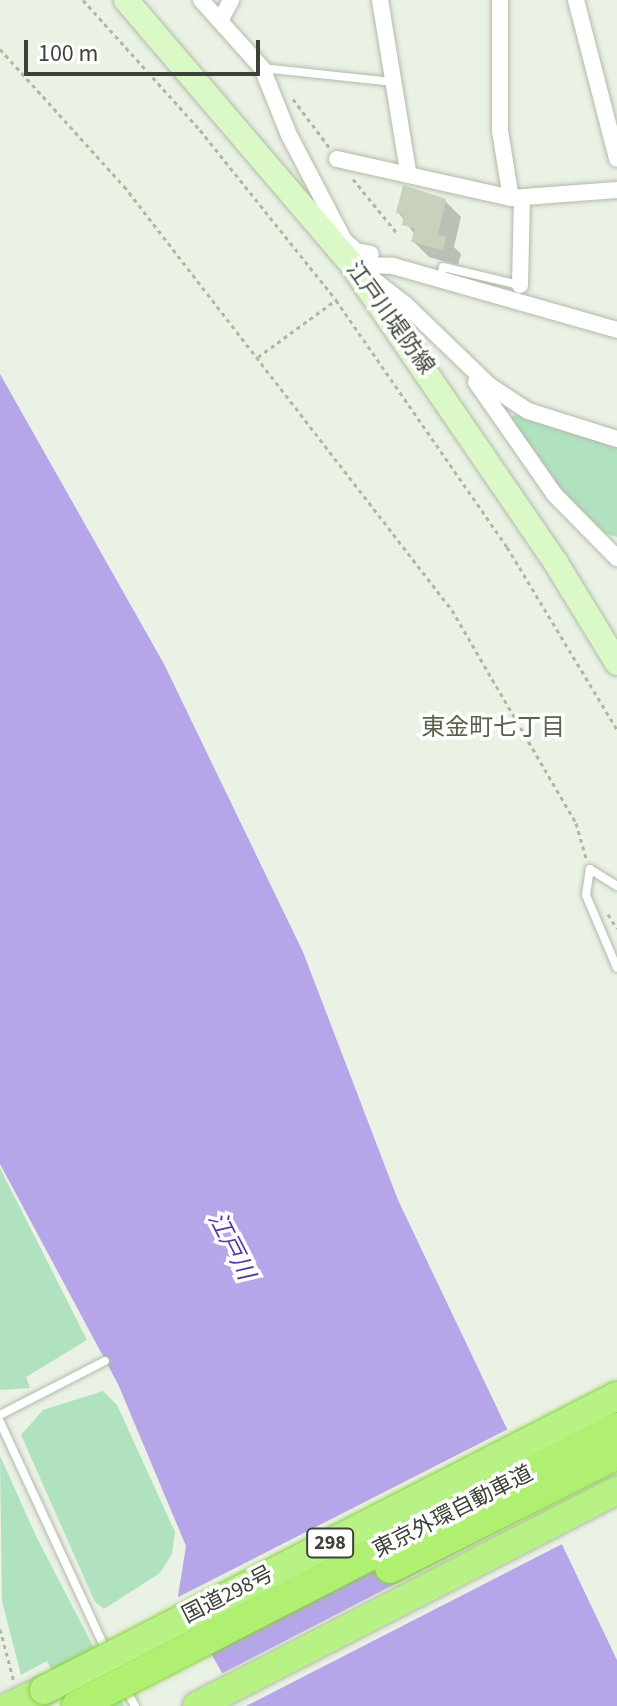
<!DOCTYPE html>
<html>
<head>
<meta charset="utf-8">
<style>
	body { margin:0 }
	#map { position:relative; width:617px; height:1706px; overflow:hidden; background:#eaf1e5; font-family:"Source Sans 3","Noto Sans JP",sans-serif }
	div>[style] { position:absolute }
	.green>* { inset:0; background:#b1e2bf }
	.water>* { inset:0; background:#b6a6e9 }
	.pier>* { inset:0; background:#eaf1e5; transform-origin:0 0 }
	.shadow>* { inset:0; background:#0003 }
	.building>* { inset:0; background:#c7d1bb }
	.path>* { height:3px; margin-top:-1.5px; transform-origin:0; background:repeating-linear-gradient(90deg,#abbb9b 0 4px,transparent 0 8px) }
	.roads { filter:drop-shadow(0 0 2px #b2bba8) drop-shadow(0 0 2px #b2bba8) }
	.service>* { height:8px; margin:-4px; padding:0 4px; transform-origin:4px; border-radius:4px; background:#fff }
	.minor>* { height:16px; margin:-8px; padding:0 8px; transform-origin:8px; border-radius:8px; background:#fff }
	.secondary>* { height:24px; margin:-12px; padding:0 12px; transform-origin:12px; border-radius:12px; background:#daf9c6 }
	.trunk>* { height:28px; margin:-14px; padding:0 14px; transform-origin:14px; border-radius:14px; background:#b8f285 }
	.bridges { filter:drop-shadow(0 0 2px #8bce41) drop-shadow(0 0 2px #8bce41) }
	.trunk-bridge>* { height:28px; margin:-14px; padding:0 14px; transform-origin:14px; border-radius:14px; background:#b8f285 }
	.motorway-bridge>* { height:30px; margin:-15px; padding:0 15px; transform-origin:15px; border-radius:15px; background:#aff070 }
	span { translate:-50% -50%; white-space:nowrap; text-align:center; line-height:1.15; -webkit-text-stroke:7px #fff; paint-order:stroke }
	.shield-label span { padding:2px 6px; background:#fff; border:2px solid; border-radius:6px; -webkit-text-stroke-width:0 }
	.shield-label { font-size:20px; color:#3c4235; font-weight:700 }
	.street-label { font-size:22px; color:#3c4235 }
	.neighbourhood-label { font-size:24px; color:#5a644d }
	.water-label { font-size:24px; color:#5539a4; font-style:italic }
	.scale { position:absolute; left:24px; top:40px; width:236px; height:36px; box-sizing:border-box; border:4px solid #3c4235; border-top:0; padding-left:10px; font-size:24px; line-height:28px; white-space:nowrap; color:#3c4235; -webkit-text-stroke:6px #fff; paint-order:stroke }
</style>
</head>
<body>
<div id="map">
	<div class="green">
		<i style="clip-path:polygon(518px 414px,617px 445px,617px 537px,606px 534px,560px 494px,508px 418px)"></i>
		<i style="clip-path:polygon(0 1168px,87px 1340px,26px 1377px,30px 1388px,0 1390px)"></i>
		<i style="clip-path:polygon(103px 1391px,117px 1405px,175px 1532px,172px 1554px,160px 1573px,104px 1609px,95px 1602px,21px 1435px,43px 1410px)"></i>
		<i style="clip-path:polygon(0 1456px,36px 1536px,124px 1706px,69px 1706px,47px 1661px,21px 1675px,2px 1601px)"></i>
	</div>
	<div class="water">
		<i style="clip-path:polygon(0 374px,164px 664px,303px 952px,398px 1200px,617px 1660px,617px 1706px,241px 1706px,178px 1596px,186px 1546px,118px 1384px,0 1164px)"></i>
	</div>
	<div class="pier">
		<i style="left:510px;top:1428px;width:34px;height:376px;rotate:63deg"></i>
		<i style="clip-path:polygon(548px 1505px,566px 1542px,246px 1706px,237px 1706px,219px 1675px)"></i>
	</div>
	<div class="shadow">
		<i style="clip-path:polygon(445px 201px,461px 217px,454px 247px,461px 254px,458px 265px,429px 257px,413px 241px,415px 235px,398px 212px)"></i>
	</div>
	<div class="building">
		<i style="clip-path:polygon(403px 185px,446px 199px,438px 235px,446px 237px,443px 250px,411px 242px,415px 228px,402px 225px,404px 215px,396px 213px)"></i>
	</div>
	<div class="path">
		<i style="left:83px;top:0;width:175px;rotate:48deg"></i>
		<i style="left:200px;top:130px;width:218px;rotate:51.3deg"></i>
		<i style="left:336px;top:300px;width:300px;rotate:55.3deg"></i>
		<i style="left:507px;top:547px;width:213px;rotate:58.9deg"></i>
		<i style="left:0;top:49px;width:185px;rotate:47.9deg"></i>
		<i style="left:124px;top:186px;width:536px;rotate:52.28deg"></i>
		<i style="left:452px;top:610px;width:246px;rotate:59.8deg"></i>
		<i style="left:576px;top:823px;width:36px;rotate:74deg"></i>
		<i style="left:293px;top:99px;width:60px;rotate:53.1deg"></i>
		<i style="left:353px;top:179px;width:68px;rotate:50.9deg"></i>
		<i style="left:258px;top:357px;width:97px;rotate:-36.2deg"></i>
		<i style="left:608px;top:914px;width:17px;rotate:59deg"></i>
		<i style="left:0;top:1629px;width:55px;rotate:75.2deg"></i>
	</div>
	<div class="roads">
		<div class="service">
			<i style="left:262px;top:68px;width:133px;rotate:6.1deg"></i>
			<i style="left:440px;top:280px;width:13px;rotate:-77deg"></i>
			<i style="left:443px;top:267px;width:78px;rotate:13.3deg"></i>
			<i style="left:617px;top:886px;width:32px;rotate:-148deg"></i>
			<i style="left:590px;top:869px;width:26px;rotate:99deg"></i>
			<i style="left:586px;top:895px;width:79px;rotate:67deg"></i>
			<i style="left:0;top:1415px;width:118px;rotate:-27.2deg"></i>
			<i style="left:0;top:1422px;width:254px;rotate:65.1deg"></i>
			<i style="left:126px;top:1689px;width:19px;rotate:62deg"></i>
		</div>
		<div class="minor">
			<i style="left:201px;top:0;width:91px;rotate:48.1deg"></i>
			<i style="left:262px;top:68px;width:72px;rotate:68.1deg"></i>
			<i style="left:289px;top:135px;width:119px;rotate:62.4deg"></i>
			<i style="left:344px;top:240px;width:16px;rotate:43deg"></i>
			<i style="left:356px;top:251px;width:15px;rotate:11deg"></i>
			<i style="left:380px;top:0;width:173px;rotate:80.7deg"></i>
			<i style="left:500px;top:0;width:131px;rotate:90deg"></i>
			<i style="left:500px;top:131px;width:68px;rotate:80.7deg"></i>
			<i style="left:576px;top:0;width:164px;rotate:75.5deg"></i>
			<i style="left:220px;top:21px;width:24px;rotate:-62deg"></i>
			<i style="left:337px;top:159px;width:178px;rotate:12.6deg"></i>
			<i style="left:511px;top:198px;width:106px;rotate:-4.3deg"></i>
			<i style="left:354px;top:265px;width:39px;rotate:1deg"></i>
			<i style="left:393px;top:266px;width:233px;rotate:15.9deg"></i>
			<i style="left:360px;top:269px;width:57px;rotate:37.9deg"></i>
			<i style="left:405px;top:304px;width:118px;rotate:44deg"></i>
			<i style="left:490px;top:386px;width:45px;rotate:33.3deg"></i>
			<i style="left:528px;top:411px;width:93px;rotate:17.5deg"></i>
			<i style="left:520px;top:285px;width:85px;rotate:-88.7deg"></i>
			<i style="left:476px;top:382px;width:136px;rotate:55.1deg"></i>
			<i style="left:554px;top:494px;width:90px;rotate:45.5deg"></i>
		</div>
		<div class="secondary">
			<i style="left:126px;top:0;width:348px;rotate:49.5deg"></i>
			<i style="left:352px;top:265px;width:361px;rotate:55.6deg"></i>
			<i style="left:556px;top:563px;width:117px;rotate:58.6deg"></i>
		</div>
		<div class="trunk">
			<i style="left:10px;top:1706px;width:38px;rotate:-25deg"></i>
			<i style="left:197px;top:1706px;width:472px;rotate:-27.2deg"></i>
		</div>
	</div>
	<div class="bridges">
		<div class="trunk-bridge">
			<i style="left:44px;top:1690px;width:644px;rotate:-27.16deg"></i>
		</div>
		<div class="motorway-bridge">
			<i style="left:390px;top:1568px;width:254px;rotate:-26.7deg"></i>
			<i style="left:77px;top:1706px;width:607px;rotate:-27.24deg"></i>
		</div>
	</div>
	<div class="shield-label">
		<span style="left:330px;top:1543px">298</span>
	</div>
	<div class="street-label">
		<span style="left:390px;top:318px;rotate:54deg">江戸川堤防線</span>
		<span style="left:453px;top:1512px;rotate:-27deg">東京外環自動車道</span>
		<span style="left:228px;top:1595px;rotate:-27deg">国道298号</span>
	</div>
	<div class="neighbourhood-label">
		<span style="left:493px;top:728px">東金町七丁目</span>
	</div>
	<div class="water-label">
		<span style="left:231px;top:1246px;rotate:63deg">江戸川</span>
	</div>
	<div class="scale">100 m</div>
</div>
</body>
</html>
